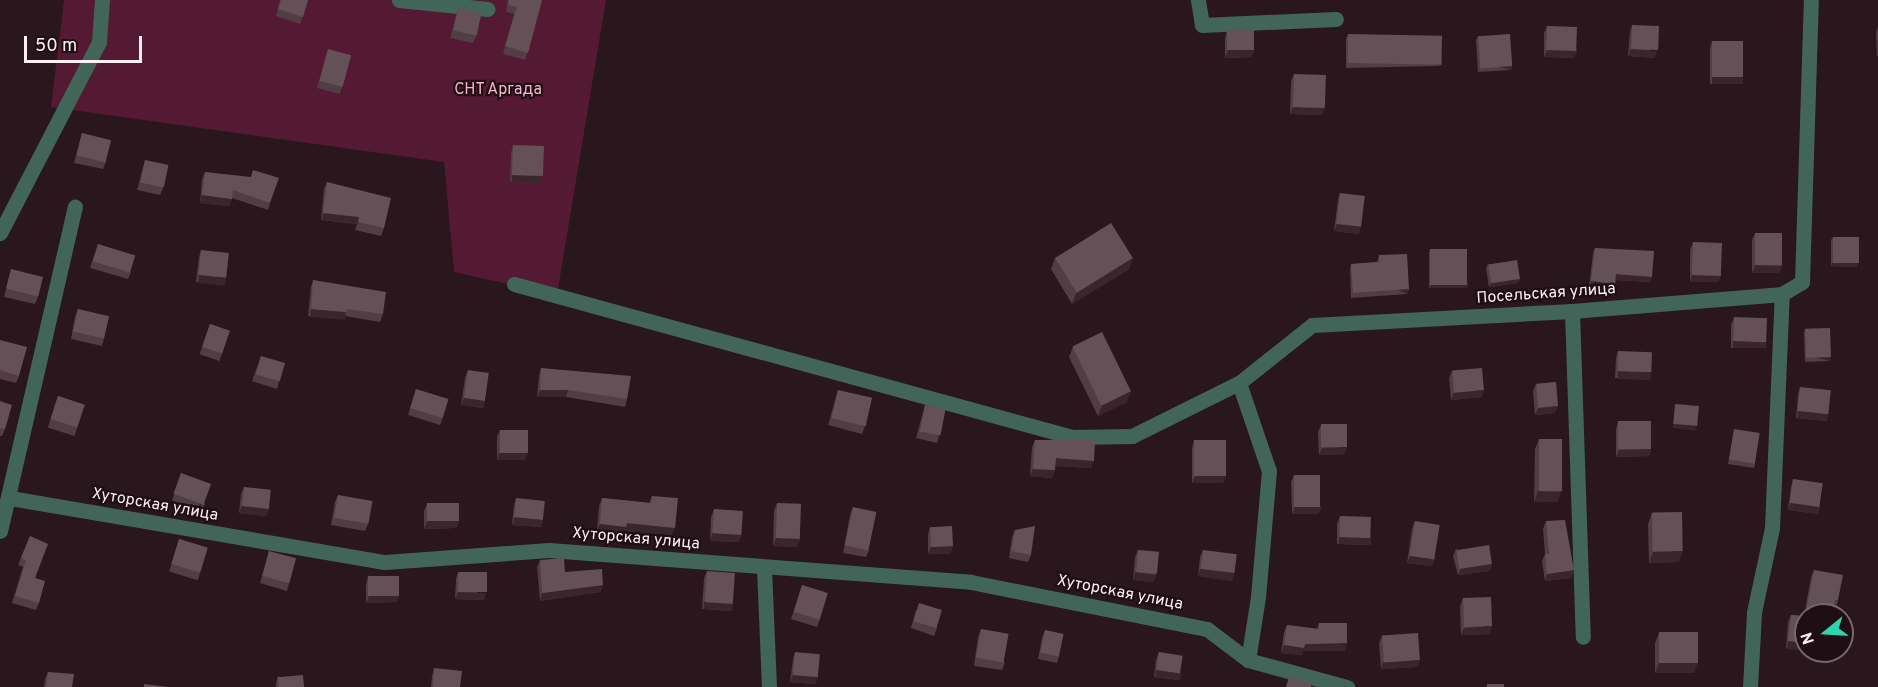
<!DOCTYPE html>
<html>
<head>
<meta charset="utf-8">
<style>
	body { margin:0 }
	#map { position:relative; width:1878px; height:687px; overflow:hidden; background:#29171d; font-family:Overpass,sans-serif }
	div>[style] { position:absolute }
	.green>* { inset:0; background:#541933 }
	.street>* { height:15px; margin:-7.5px; padding:0 7.5px; transform-origin:7.5px; border-radius:7.5px; background:#416659 }
	.wall>* { inset:0; background:#513d44; transform-origin:0 0 }
	.shaded-wall>* { inset:0; background:#39262d; transform-origin:0 0 }
	.building>* { inset:0; background:#645157; transform-origin:0 0 }
	span { translate:-50% -50%; white-space:nowrap; text-align:center; line-height:1.15; -webkit-text-stroke:4.5px #1f0e14; paint-order:stroke }
	.park-label { font-size:16px; color:#f6b5cb }
	.street-label { font-size:16px; color:#fef0f4 }
	.north { position:absolute; left:1794px; top:603px; width:60px; height:60px; box-sizing:border-box; background:#1f0e14; border:2px solid #78686e; border-radius:50%; rotate:252deg; font-size:16px; font-weight:700; line-height:24px; text-align:center; color:#fef0f4 }
	.north::after { content:''; display:block; margin:auto; width:21px; height:27px; background:#2dd5ab; clip-path:polygon(50% 0,100% 100%,50% 72%,0 100%) }
	.scale { position:absolute; left:24px; top:36px; width:118px; height:27px; box-sizing:border-box; border:3px solid #fef0f4; border-top:0; padding-left:8px; font-size:18px; line-height:21px; white-space:nowrap; color:#fef0f4; -webkit-text-stroke:4px #1f0e14; paint-order:stroke }
</style>
</head>
<body>
<div id="map">
	<div class="green">
		<i style="clip-path:polygon(64px 0,606px 0,557px 295px,454px 272px,444px 162px,51px 107px)"></i>
	</div>
	<div class="street">
		<i style="left:399px;top:0;width:89px;rotate:5.8deg"></i>
		<i style="left:1198px;top:0;width:25px;rotate:81deg"></i>
		<i style="left:1202px;top:25px;width:134px;rotate:-2.6deg"></i>
		<i style="left:0;top:233px;width:215px;rotate:-62.6deg"></i>
		<i style="left:99px;top:42px;width:42px;rotate:-85.9deg"></i>
		<i style="left:514px;top:284px;width:579px;rotate:15.33deg"></i>
		<i style="left:1072px;top:437px;width:60px;rotate:-1deg"></i>
		<i style="left:1132px;top:436px;width:119px;rotate:-26.4deg"></i>
		<i style="left:1239px;top:383px;width:93px;rotate:-38.5deg"></i>
		<i style="left:1312px;top:325px;width:260px;rotate:-3.1deg"></i>
		<i style="left:1572px;top:311px;width:211px;rotate:-4.6deg"></i>
		<i style="left:1782px;top:294px;width:23px;rotate:-31deg"></i>
		<i style="left:1802px;top:282px;width:282px;rotate:-88.2deg"></i>
		<i style="left:1572px;top:311px;width:326px;rotate:88.1deg"></i>
		<i style="left:1239px;top:383px;width:93px;rotate:71.2deg"></i>
		<i style="left:1269px;top:471px;width:126px;rotate:95deg"></i>
		<i style="left:1258px;top:597px;width:64px;rotate:99deg"></i>
		<i style="left:10px;top:498px;width:380px;rotate:9.7deg"></i>
		<i style="left:385px;top:562px;width:164px;rotate:-4.2deg"></i>
		<i style="left:549px;top:550px;width:423px;rotate:4.3deg"></i>
		<i style="left:971px;top:582px;width:241px;rotate:11.3deg"></i>
		<i style="left:1207px;top:629px;width:51px;rotate:37.1deg"></i>
		<i style="left:1248px;top:660px;width:103px;rotate:15.3deg"></i>
		<i style="left:0;top:531px;width:333px;rotate:-77deg"></i>
		<i style="left:764px;top:568px;width:119px;rotate:87.6deg"></i>
		<i style="left:1750px;top:687px;width:75px;rotate:-86.9deg"></i>
		<i style="left:1754px;top:612px;width:86px;rotate:-77.9deg"></i>
		<i style="left:1772px;top:528px;width:234px;rotate:-87.6deg"></i>
	</div>
	<div class="wall">
		<i style="clip-path:polygon(280px 0,308px 0,300px 24px,276px 16px)"></i>
		<i style="clip-path:polygon(508px 0,542px 0,525px 60px,503px 54px,514px 14px,506px 12px)"></i>
		<i style="clip-path:polygon(458px 8px,476px 36px,473px 43px,450px 38px)"></i>
		<i style="clip-path:polygon(1632px 25px,1655px 58px,1628px 56px,1630px 32px)"></i>
		<i style="clip-path:polygon(1547px 26px,1577px 50px,1574px 58px,1544px 57px,1544px 33px)"></i>
		<i style="clip-path:polygon(1878px 27px,1878px 56px,1877px 56px,1876px 32px)"></i>
		<i style="clip-path:polygon(1227px 30px,1252px 57px,1225px 58px,1225px 38px)"></i>
		<i style="clip-path:polygon(1348px 34px,1441px 66px,1346px 68px,1346px 39px)"></i>
		<i style="clip-path:polygon(1478px 36px,1512px 66px,1511px 70px,1478px 72px,1476px 40px)"></i>
		<i style="clip-path:polygon(1712px 41px,1743px 77px,1741px 84px,1710px 84px,1710px 48px)"></i>
		<i style="clip-path:polygon(328px 49px,342px 87px,340px 94px,317px 88px)"></i>
		<i style="clip-path:polygon(1294px 74px,1322px 115px,1290px 114px,1291px 81px)"></i>
		<i style="clip-path:polygon(82px 133px,106px 162px,103px 169px,74px 163px)"></i>
		<i style="clip-path:polygon(513px 145px,540px 183px,510px 182px,511px 153px)"></i>
		<i style="clip-path:polygon(145px 160px,163px 188px,160px 195px,137px 190px)"></i>
		<i style="clip-path:polygon(205px 172px,270px 203px,268px 210px,232px 198px,229px 206px,200px 203px,202px 179px)"></i>
		<i style="clip-path:polygon(327px 182px,384px 228px,381px 236px,355px 230px,357px 224px,321px 220px,324px 189px)"></i>
		<i style="clip-path:polygon(1340px 193px,1359px 234px,1334px 231px,1338px 200px)"></i>
		<i style="clip-path:polygon(1755px 233px,1782px 266px,1779px 273px,1752px 273px,1752px 240px)"></i>
		<i style="clip-path:polygon(1833px 237px,1857px 267px,1831px 266px,1831px 240px)"></i>
		<i style="clip-path:polygon(1693px 242px,1721px 275px,1718px 282px,1690px 282px,1690px 250px)"></i>
		<i style="clip-path:polygon(98px 244px,131px 272px,128px 279px,90px 268px)"></i>
		<i style="clip-path:polygon(1595px 248px,1650px 282px,1616px 280px,1613px 290px,1589px 287px,1593px 253px)"></i>
		<i style="clip-path:polygon(1430px 249px,1468px 284px,1467px 288px,1429px 288px,1429px 253px)"></i>
		<i style="clip-path:polygon(201px 250px,224px 285px,196px 282px,199px 257px)"></i>
		<i style="clip-path:polygon(1379px 255px,1409px 289px,1407px 294px,1351px 298px,1350px 269px,1351px 264px,1377px 262px)"></i>
		<i style="clip-path:polygon(1055px 258px,1133px 258px,1129px 269px,1072px 304px,1051px 269px)"></i>
		<i style="clip-path:polygon(1488px 264px,1520px 279px,1518px 283px,1489px 287px,1486px 268px)"></i>
		<i style="clip-path:polygon(11px 269px,38px 297px,35px 304px,4px 297px)"></i>
		<i style="clip-path:polygon(313px 280px,383px 314px,380px 322px,345px 316px,344px 319px,308px 316px,311px 287px)"></i>
		<i style="clip-path:polygon(78px 309px,104px 338px,102px 346px,71px 339px,75px 317px)"></i>
		<i style="clip-path:polygon(1734px 317px,1764px 348px,1731px 348px,1731px 325px)"></i>
		<i style="left:210px;top:324px;width:21px;height:32px;rotate:19deg"></i>
		<i style="clip-path:polygon(1805px 329px,1830px 361px,1805px 362px,1804px 333px)"></i>
		<i style="clip-path:polygon(0 340px,19px 376px,16px 383px,0 379px)"></i>
		<i style="clip-path:polygon(1073px 347px,1127px 402px,1098px 416px,1069px 357px)"></i>
		<i style="clip-path:polygon(1618px 351px,1649px 379px,1615px 378px,1616px 358px)"></i>
		<i style="clip-path:polygon(261px 356px,279px 381px,277px 389px,252px 381px)"></i>
		<i style="clip-path:polygon(541px 368px,627px 399px,625px 407px,566px 397px,537px 397px,539px 375px)"></i>
		<i style="clip-path:polygon(468px 370px,485px 401px,483px 408px,461px 405px,465px 378px)"></i>
		<i style="clip-path:polygon(1452px 371px,1482px 397px,1451px 400px,1449px 378px)"></i>
		<i style="clip-path:polygon(1536px 384px,1555px 413px,1535px 415px,1533px 391px)"></i>
		<i style="clip-path:polygon(1800px 387px,1828px 414px,1826px 421px,1796px 418px,1798px 394px)"></i>
		<i style="clip-path:polygon(416px 389px,443px 418px,440px 425px,408px 415px)"></i>
		<i style="clip-path:polygon(838px 390px,865px 426px,862px 434px,828px 425px)"></i>
		<i style="left:58px;top:396px;width:28px;height:33px;rotate:18deg"></i>
		<i style="clip-path:polygon(0 401px,5px 429px,2px 436px,0 436px)"></i>
		<i style="clip-path:polygon(925px 405px,939px 436px,937px 443px,916px 438px)"></i>
		<i style="clip-path:polygon(1618px 422px,1651px 449px,1649px 456px,1616px 457px,1616px 429px)"></i>
		<i style="clip-path:polygon(1321px 425px,1345px 454px,1319px 455px,1318px 432px)"></i>
		<i style="clip-path:polygon(1734px 429px,1755px 464px,1754px 468px,1728px 464px)"></i>
		<i style="clip-path:polygon(500px 430px,525px 460px,497px 460px,497px 437px)"></i>
		<i style="clip-path:polygon(1539px 439px,1561px 492px,1557px 502px,1534px 502px,1535px 449px)"></i>
		<i style="clip-path:polygon(1035px 440px,1091px 468px,1055px 466px,1055px 470px,1052px 478px,1030px 476px,1032px 447px)"></i>
		<i style="clip-path:polygon(1194px 440px,1223px 483px,1192px 483px,1192px 448px)"></i>
		<i style="clip-path:polygon(181px 473px,205px 504px,202px 511px,172px 501px)"></i>
		<i style="clip-path:polygon(1294px 475px,1321px 507px,1318px 514px,1292px 514px,1291px 482px)"></i>
		<i style="clip-path:polygon(1793px 479px,1820px 506px,1818px 514px,1788px 510px,1791px 487px)"></i>
		<i style="clip-path:polygon(244px 487px,269px 509px,266px 516px,239px 513px,241px 494px)"></i>
		<i style="clip-path:polygon(338px 495px,368px 524px,365px 531px,331px 525px,335px 502px)"></i>
		<i style="clip-path:polygon(652px 496px,672px 535px,625px 531px,624px 534px,597px 531px,599px 506px,602px 498px,649px 503px)"></i>
		<i style="clip-path:polygon(516px 498px,541px 527px,512px 525px,514px 505px)"></i>
		<i style="clip-path:polygon(777px 503px,800px 539px,797px 547px,773px 546px,774px 511px)"></i>
		<i style="clip-path:polygon(427px 504px,459px 521px,456px 528px,424px 529px,424px 511px)"></i>
		<i style="clip-path:polygon(853px 507px,869px 550px,866px 557px,843px 553px,850px 515px)"></i>
		<i style="clip-path:polygon(714px 509px,739px 542px,710px 541px,711px 517px)"></i>
		<i style="clip-path:polygon(1652px 513px,1679px 562px,1649px 563px,1648px 524px)"></i>
		<i style="clip-path:polygon(1340px 516px,1371px 538px,1368px 545px,1337px 544px,1337px 524px)"></i>
		<i style="clip-path:polygon(1415px 521px,1432px 566px,1407px 563px,1412px 529px)"></i>
		<i style="clip-path:polygon(1546px 521px,1574px 570px,1571px 578px,1545px 581px,1542px 561px,1545px 554px,1543px 529px)"></i>
		<i style="clip-path:polygon(930px 527px,953px 546px,950px 554px,928px 554px,928px 534px)"></i>
		<i style="clip-path:polygon(1015px 530px,1031px 555px,1028px 562px,1009px 558px,1012px 537px)"></i>
		<i style="clip-path:polygon(30px 536px,39px 603px,36px 610px,12px 603px,23px 567px,18px 565px)"></i>
		<i style="left:179px;top:539px;width:30px;height:34px;rotate:17deg"></i>
		<i style="clip-path:polygon(1456px 549px,1492px 564px,1489px 571px,1458px 575px,1453px 556px)"></i>
		<i style="clip-path:polygon(1138px 550px,1156px 575px,1153px 582px,1133px 580px,1135px 557px)"></i>
		<i style="clip-path:polygon(1203px 550px,1232px 581px,1198px 576px,1200px 557px)"></i>
		<i style="clip-path:polygon(269px 551px,289px 583px,287px 591px,260px 583px)"></i>
		<i style="clip-path:polygon(540px 560px,565px 572px,603px 585px,600px 592px,540px 601px,537px 567px)"></i>
		<i style="clip-path:polygon(1814px 570px,1838px 600px,1836px 608px,1834px 607px,1786px 649px,1788px 622px,1791px 615px,1804px 616px,1811px 577px)"></i>
		<i style="clip-path:polygon(707px 571px,730px 611px,702px 609px,704px 578px)"></i>
		<i style="clip-path:polygon(458px 572px,484px 600px,455px 599px,456px 579px)"></i>
		<i style="clip-path:polygon(368px 576px,397px 602px,366px 603px,366px 584px)"></i>
		<i style="clip-path:polygon(802px 585px,820px 619px,817px 627px,791px 619px)"></i>
		<i style="clip-path:polygon(1463px 598px,1490px 634px,1461px 635px,1460px 606px)"></i>
		<i style="clip-path:polygon(916px 610px,937px 628px,934px 636px,911px 628px)"></i>
		<i style="clip-path:polygon(1319px 623px,1345px 651px,1303px 651px,1302px 655px,1281px 653px,1284px 632px,1287px 625px,1317px 629px)"></i>
		<i style="clip-path:polygon(981px 629px,1005px 663px,1002px 670px,974px 666px,978px 637px)"></i>
		<i style="clip-path:polygon(1045px 630px,1059px 656px,1057px 663px,1038px 659px,1042px 638px)"></i>
		<i style="clip-path:polygon(1659px 633px,1694px 673px,1655px 673px,1655px 643px)"></i>
		<i style="clip-path:polygon(1382px 636px,1417px 667px,1381px 669px,1379px 643px)"></i>
		<i style="clip-path:polygon(795px 652px,818px 677px,815px 684px,790px 682px,793px 659px)"></i>
		<i style="clip-path:polygon(1159px 652px,1181px 673px,1179px 680px,1154px 677px,1156px 660px)"></i>
		<i style="clip-path:polygon(434px 668px,460px 687px,431px 687px,432px 676px)"></i>
		<i style="clip-path:polygon(48px 672px,72px 687px,44px 687px,45px 679px)"></i>
		<i style="clip-path:polygon(278px 676px,304px 687px,276px 687px,276px 683px)"></i>
	</div>
	<div class="shaded-wall">
		<i style="clip-path:polygon(1631px 49px,1657px 51px,1655px 58px,1628px 56px)"></i>
		<i style="clip-path:polygon(1228px 50px,1254px 50px,1252px 57px,1225px 58px)"></i>
		<i style="clip-path:polygon(1547px 50px,1577px 50px,1574px 58px,1544px 57px)"></i>
		<i style="left:1442px;top:61px;width:5px;height:94px;rotate:101deg"></i>
		<i style="left:1512px;top:66px;width:4px;height:32px;rotate:104deg"></i>
		<i style="left:1712px;top:77px;width:31px;height:7px"></i>
		<i style="clip-path:polygon(1293px 107px,1325px 108px,1322px 115px,1290px 114px)"></i>
		<i style="left:512px;top:175px;width:30px;height:7px;rotate:2deg"></i>
		<i style="clip-path:polygon(202px 195px,232px 199px,229px 206px,200px 203px)"></i>
		<i style="left:323px;top:213px;width:36px;height:7px;rotate:6deg"></i>
		<i style="clip-path:polygon(1337px 224px,1361px 226px,1359px 234px,1334px 231px)"></i>
		<i style="clip-path:polygon(1133px 258px,1129px 269px,1072px 304px,1076px 293px)"></i>
		<i style="clip-path:polygon(1832px 263px,1858px 263px,1857px 267px,1831px 266px)"></i>
		<i style="clip-path:polygon(1755px 265px,1782px 266px,1779px 273px,1752px 273px)"></i>
		<i style="clip-path:polygon(1616px 274px,1652px 277px,1650px 282px,1614px 280px)"></i>
		<i style="left:199px;top:275px;width:27px;height:8px;rotate:6deg"></i>
		<i style="clip-path:polygon(1692px 275px,1721px 275px,1718px 282px,1690px 282px)"></i>
		<i style="clip-path:polygon(1520px 279px,1518px 283px,1489px 287px,1491px 283px)"></i>
		<i style="left:1591px;top:281px;width:24px;height:6px;rotate:7deg"></i>
		<i style="clip-path:polygon(1468px 284px,1467px 288px,1429px 288px,1431px 285px)"></i>
		<i style="left:1409px;top:289px;width:5px;height:56px;rotate:112deg"></i>
		<i style="left:311px;top:309px;width:35px;height:8px;rotate:5deg"></i>
		<i style="left:1733px;top:341px;width:33px;height:7px"></i>
		<i style="left:1831px;top:357px;width:4px;height:25px;rotate:104deg"></i>
		<i style="left:1618px;top:371px;width:33px;height:8px;rotate:2deg"></i>
		<i style="clip-path:polygon(540px 390px,568px 390px,566px 397px,537px 397px)"></i>
		<i style="clip-path:polygon(1484px 390px,1482px 397px,1451px 400px,1454px 393px)"></i>
		<i style="clip-path:polygon(1131px 391px,1127px 402px,1098px 416px,1102px 405px)"></i>
		<i style="clip-path:polygon(464px 398px,485px 401px,483px 408px,461px 405px)"></i>
		<i style="clip-path:polygon(1558px 406px,1555px 413px,1535px 415px,1538px 408px)"></i>
		<i style="left:1798px;top:411px;width:30px;height:7px;rotate:6deg"></i>
		<i style="left:1673px;top:424px;width:23px;height:4px;rotate:7deg"></i>
		<i style="clip-path:polygon(1347px 447px,1345px 454px,1319px 455px,1322px 448px)"></i>
		<i style="clip-path:polygon(1651px 449px,1649px 456px,1616px 457px,1619px 450px)"></i>
		<i style="clip-path:polygon(499px 453px,528px 453px,525px 460px,497px 460px)"></i>
		<i style="clip-path:polygon(1056px 458px,1094px 461px,1091px 468px,1053px 466px)"></i>
		<i style="clip-path:polygon(1033px 469px,1055px 470px,1052px 478px,1030px 476px)"></i>
		<i style="clip-path:polygon(1195px 476px,1226px 476px,1223px 483px,1192px 483px)"></i>
		<i style="clip-path:polygon(1538px 491px,1561px 492px,1557px 502px,1534px 502px)"></i>
		<i style="clip-path:polygon(1791px 503px,1820px 506px,1818px 514px,1788px 510px)"></i>
		<i style="clip-path:polygon(242px 506px,269px 509px,266px 516px,239px 513px)"></i>
		<i style="clip-path:polygon(1295px 507px,1321px 507px,1318px 514px,1292px 514px)"></i>
		<i style="clip-path:polygon(515px 517px,543px 520px,541px 527px,512px 525px)"></i>
		<i style="clip-path:polygon(427px 521px,459px 521px,456px 528px,424px 529px)"></i>
		<i style="clip-path:polygon(627px 523px,675px 528px,672px 535px,625px 531px,624px 534px,597px 531px,600px 524px)"></i>
		<i style="clip-path:polygon(712px 533px,742px 535px,739px 542px,710px 541px)"></i>
		<i style="left:1339px;top:537px;width:32px;height:7px;rotate:2deg"></i>
		<i style="clip-path:polygon(776px 538px,800px 539px,797px 547px,773px 546px)"></i>
		<i style="clip-path:polygon(953px 546px,950px 554px,928px 554px,931px 547px)"></i>
		<i style="clip-path:polygon(1683px 551px,1679px 562px,1649px 563px,1653px 552px)"></i>
		<i style="clip-path:polygon(1410px 556px,1435px 559px,1432px 566px,1407px 563px)"></i>
		<i style="clip-path:polygon(1492px 564px,1489px 571px,1458px 575px,1461px 568px)"></i>
		<i style="clip-path:polygon(1200px 569px,1235px 573px,1232px 581px,1198px 576px)"></i>
		<i style="clip-path:polygon(1574px 570px,1571px 578px,1545px 581px,1547px 574px)"></i>
		<i style="clip-path:polygon(1135px 572px,1156px 575px,1153px 582px,1133px 580px)"></i>
		<i style="clip-path:polygon(603px 585px,600px 592px,540px 601px,542px 593px)"></i>
		<i style="clip-path:polygon(458px 592px,486px 593px,484px 600px,455px 599px)"></i>
		<i style="clip-path:polygon(399px 595px,397px 602px,366px 603px,369px 596px)"></i>
		<i style="left:704px;top:602px;width:29px;height:7px;rotate:4deg"></i>
		<i style="clip-path:polygon(1492px 626px,1490px 634px,1461px 635px,1464px 628px)"></i>
		<i style="left:1788px;top:641px;width:18px;height:8px;rotate:6deg"></i>
		<i style="clip-path:polygon(1347px 643px,1345px 651px,1303px 651px,1302px 655px,1281px 653px,1284px 645px)"></i>
		<i style="clip-path:polygon(1810px 651px,1828px 651px,1827px 653px)"></i>
		<i style="clip-path:polygon(1420px 660px,1417px 667px,1381px 669px,1383px 662px)"></i>
		<i style="clip-path:polygon(1659px 663px,1698px 663px,1694px 673px,1655px 673px)"></i>
		<i style="left:1156px;top:670px;width:25px;height:7px;rotate:7deg"></i>
		<i style="clip-path:polygon(793px 675px,818px 677px,815px 684px,790px 682px)"></i>
	</div>
	<div class="building">
		<i style="clip-path:polygon(281px 0,308px 0,303px 17px,278px 9px)"></i>
		<i style="clip-path:polygon(509px 0,542px 0,528px 53px,505px 46px,517px 7px,508px 5px)"></i>
		<i style="left:458px;top:8px;width:24px;height:23px;rotate:12deg"></i>
		<i style="left:1632px;top:25px;width:27px;height:24px;rotate:2deg"></i>
		<i style="left:1547px;top:26px;width:30px;height:24px;rotate:2deg"></i>
		<i style="left:1227px;top:30px;width:27px;height:20px"></i>
		<i style="left:1348px;top:34px;width:94px;height:29px;rotate:1deg"></i>
		<i style="left:1510px;top:34px;width:32px;height:32px;rotate:86deg"></i>
		<i style="left:1712px;top:41px;width:31px;height:36px"></i>
		<i style="left:328px;top:49px;width:24px;height:33px;rotate:15deg"></i>
		<i style="left:1294px;top:74px;width:32px;height:33px;rotate:2deg"></i>
		<i style="left:82px;top:133px;width:30px;height:23px;rotate:14deg"></i>
		<i style="left:513px;top:145px;width:31px;height:30px;rotate:2deg"></i>
		<i style="left:145px;top:160px;width:24px;height:23px;rotate:12deg"></i>
		<i style="clip-path:polygon(253px 170px,279px 178px,270px 203px,233px 190px,232px 199px,202px 195px,205px 172px,251px 177px)"></i>
		<i style="clip-path:polygon(327px 182px,391px 198px,384px 228px,358px 222px,359px 217px,323px 213px)"></i>
		<i style="left:1340px;top:193px;width:25px;height:31px;rotate:7deg"></i>
		<i style="left:1111px;top:223px;width:41px;height:66px;rotate:58deg"></i>
		<i style="left:1755px;top:233px;width:27px;height:32px"></i>
		<i style="left:1833px;top:237px;width:26px;height:26px"></i>
		<i style="left:1693px;top:242px;width:29px;height:33px;rotate:2deg"></i>
		<i style="left:98px;top:244px;width:39px;height:18px;rotate:17deg"></i>
		<i style="clip-path:polygon(1595px 248px,1654px 251px,1652px 277px,1616px 274px,1615px 284px,1591px 281px)"></i>
		<i style="left:1430px;top:249px;width:37px;height:36px"></i>
		<i style="left:201px;top:250px;width:28px;height:25px;rotate:6deg"></i>
		<i style="clip-path:polygon(1407px 254px,1409px 289px,1353px 293px,1351px 264px,1379px 262px,1379px 255px)"></i>
		<i style="left:1517px;top:260px;width:19px;height:29px;rotate:81deg"></i>
		<i style="left:11px;top:269px;width:33px;height:20px;rotate:14deg"></i>
		<i style="clip-path:polygon(313px 280px,386px 292px,383px 314px,347px 309px,346px 312px,311px 309px)"></i>
		<i style="left:78px;top:309px;width:32px;height:23px;rotate:13deg"></i>
		<i style="left:1734px;top:317px;width:33px;height:24px;rotate:2deg"></i>
		<i style="left:210px;top:324px;width:21px;height:24px;rotate:19deg"></i>
		<i style="left:1830px;top:328px;width:29px;height:25px;rotate:88deg"></i>
		<i style="left:1102px;top:332px;width:66px;height:33px;rotate:64deg"></i>
		<i style="clip-path:polygon(0 340px,27px 347px,19px 376px,0 370px)"></i>
		<i style="left:1618px;top:351px;width:34px;height:20px;rotate:2deg"></i>
		<i style="left:261px;top:356px;width:25px;height:19px;rotate:16deg"></i>
		<i style="clip-path:polygon(541px 368px,631px 376px,627px 399px,568px 390px,540px 390px)"></i>
		<i style="left:1482px;top:368px;width:22px;height:30px;rotate:85deg"></i>
		<i style="left:468px;top:370px;width:21px;height:28px;rotate:8deg"></i>
		<i style="left:1556px;top:382px;width:24px;height:20px;rotate:85deg"></i>
		<i style="left:1800px;top:387px;width:31px;height:24px;rotate:6deg"></i>
		<i style="left:416px;top:389px;width:34px;height:20px;rotate:17deg"></i>
		<i style="left:838px;top:390px;width:35px;height:29px;rotate:13deg"></i>
		<i style="left:58px;top:396px;width:28px;height:24px;rotate:18deg"></i>
		<i style="clip-path:polygon(0 401px,12px 405px,5px 429px,0 428px)"></i>
		<i style="left:1675px;top:404px;width:24px;height:20px;rotate:5deg"></i>
		<i style="left:925px;top:405px;width:21px;height:27px;rotate:11deg"></i>
		<i style="left:1651px;top:421px;width:28px;height:33px;rotate:90deg"></i>
		<i style="left:1347px;top:424px;width:23px;height:26px;rotate:90deg"></i>
		<i style="left:1734px;top:429px;width:26px;height:31px;rotate:9deg"></i>
		<i style="left:500px;top:430px;width:28px;height:23px"></i>
		<i style="left:1539px;top:439px;width:23px;height:52px"></i>
		<i style="clip-path:polygon(1035px 440px,1095px 440px,1094px 461px,1056px 458px,1055px 470px,1033px 469px)"></i>
		<i style="left:1194px;top:440px;width:32px;height:36px"></i>
		<i style="left:181px;top:473px;width:32px;height:22px;rotate:20deg"></i>
		<i style="left:1294px;top:475px;width:26px;height:32px"></i>
		<i style="left:1793px;top:479px;width:30px;height:24px;rotate:8deg"></i>
		<i style="left:244px;top:487px;width:27px;height:19px;rotate:6deg"></i>
		<i style="left:338px;top:495px;width:35px;height:23px;rotate:10deg"></i>
		<i style="clip-path:polygon(652px 496px,678px 498px,675px 528px,627px 523px,626px 527px,600px 524px,602px 498px,651px 503px)"></i>
		<i style="left:516px;top:498px;width:29px;height:19px;rotate:6deg"></i>
		<i style="left:459px;top:503px;width:18px;height:32px;rotate:90deg"></i>
		<i style="left:777px;top:503px;width:24px;height:35px;rotate:2deg"></i>
		<i style="left:853px;top:507px;width:24px;height:39px;rotate:12deg"></i>
		<i style="left:714px;top:509px;width:29px;height:24px;rotate:4deg"></i>
		<i style="left:1682px;top:512px;width:39px;height:30px;rotate:89deg"></i>
		<i style="left:1340px;top:516px;width:31px;height:21px;rotate:2deg"></i>
		<i style="clip-path:polygon(1565px 520px,1574px 570px,1547px 574px,1545px 554px,1549px 554px,1546px 521px)"></i>
		<i style="left:1415px;top:521px;width:25px;height:35px;rotate:9deg"></i>
		<i style="left:952px;top:526px;width:20px;height:22px;rotate:87deg"></i>
		<i style="clip-path:polygon(1035px 526px,1031px 555px,1011px 551px,1015px 530px)"></i>
		<i style="clip-path:polygon(30px 536px,48px 544px,35px 578px,45px 581px,39px 603px,15px 596px,26px 560px,21px 558px)"></i>
		<i style="left:179px;top:539px;width:30px;height:26px;rotate:17deg"></i>
		<i style="left:1489px;top:545px;width:19px;height:33px;rotate:81deg"></i>
		<i style="left:1138px;top:550px;width:21px;height:22px;rotate:5deg"></i>
		<i style="left:1203px;top:550px;width:34px;height:19px;rotate:7deg"></i>
		<i style="left:269px;top:551px;width:28px;height:26px;rotate:15deg"></i>
		<i style="clip-path:polygon(564px 558px,565px 572px,602px 569px,603px 585px,542px 593px,540px 560px)"></i>
		<i style="clip-path:polygon(1814px 570px,1843px 575px,1838px 600px,1835px 600px,1833px 615px,1806px 615px,1806px 643px,1788px 641px,1791px 615px,1805px 616px)"></i>
		<i style="left:707px;top:571px;width:28px;height:31px;rotate:4deg"></i>
		<i style="left:458px;top:572px;width:29px;height:20px"></i>
		<i style="left:368px;top:576px;width:31px;height:20px"></i>
		<i style="left:802px;top:585px;width:27px;height:28px;rotate:17deg"></i>
		<i style="left:1491px;top:597px;width:29px;height:28px;rotate:88deg"></i>
		<i style="left:919px;top:603px;width:24px;height:19px;rotate:17deg"></i>
		<i style="clip-path:polygon(1319px 623px,1347px 623px,1347px 643px,1305px 644px,1304px 648px,1284px 645px,1287px 625px,1319px 629px)"></i>
		<i style="left:981px;top:629px;width:28px;height:29px;rotate:10deg"></i>
		<i style="left:1045px;top:630px;width:19px;height:23px;rotate:12deg"></i>
		<i style="left:1698px;top:632px;width:31px;height:39px;rotate:90deg"></i>
		<i style="left:1418px;top:633px;width:27px;height:36px;rotate:86deg"></i>
		<i style="left:795px;top:652px;width:25px;height:23px;rotate:5deg"></i>
		<i style="left:1159px;top:652px;width:24px;height:18px;rotate:9deg"></i>
		<i style="clip-path:polygon(434px 668px,462px 671px,460px 687px,433px 687px)"></i>
		<i style="clip-path:polygon(48px 672px,74px 674px,72px 687px,46px 687px)"></i>
		<i style="left:303px;top:675px;width:12px;height:25px;rotate:85deg"></i>
		<i style="clip-path:polygon(1289px 677px,1311px 683px,1311px 687px,1286px 687px)"></i>
		<i style="clip-path:polygon(144px 684px,168px 687px,144px 687px)"></i>
		<i style="left:1487px;top:684px;width:17px;height:3px"></i>
	</div>
	<div class="park-label">
		<span style="left:498px;top:90px">СНТ Аргада</span>
	</div>
	<div class="street-label">
		<span style="left:1546px;top:294px;rotate:-4deg">Посельская улица</span>
		<span style="left:155px;top:505px;rotate:10deg">Хуторская улица</span>
		<span style="left:636px;top:539px;rotate:5deg">Хуторская улица</span>
		<span style="left:1120px;top:593px;rotate:11deg">Хуторская улица</span>
	</div>
	<div class="north">N</div>
	<div class="scale">50 m</div>
</div>
</body>
</html>
